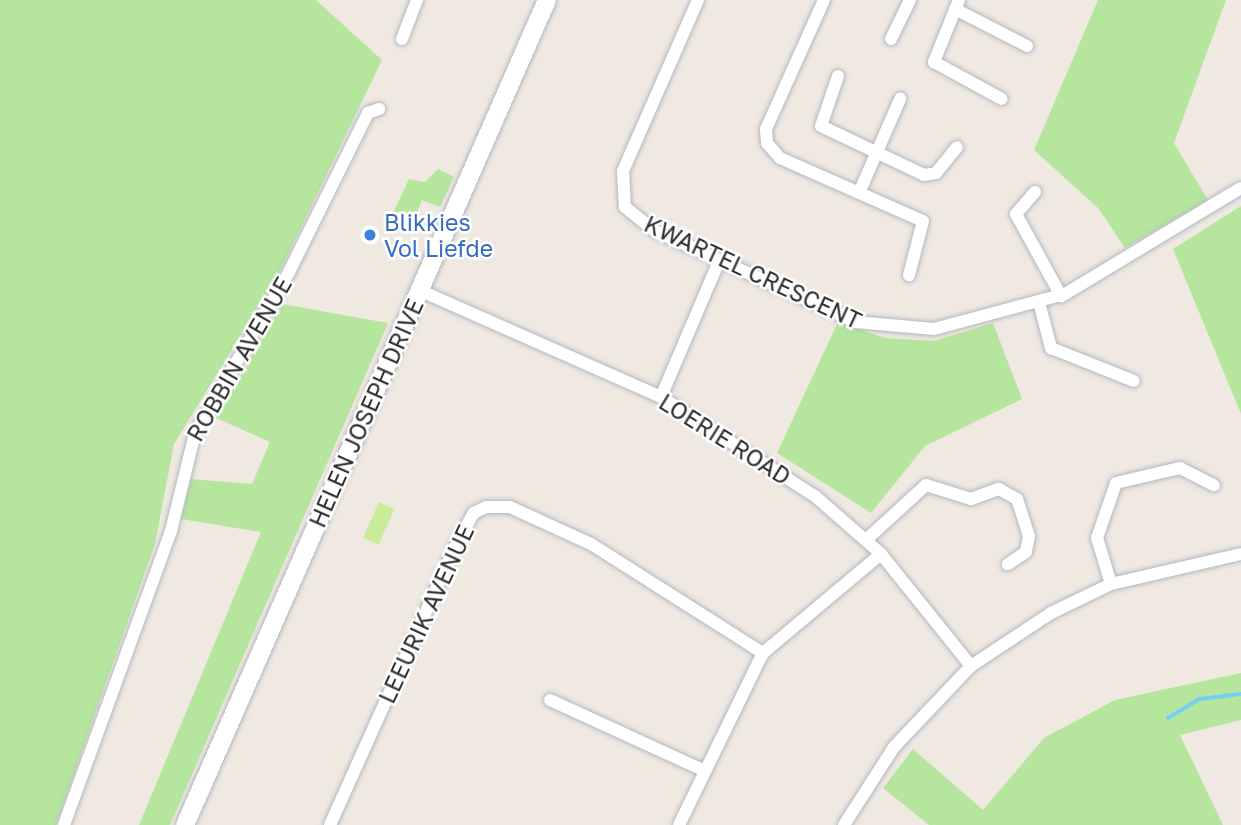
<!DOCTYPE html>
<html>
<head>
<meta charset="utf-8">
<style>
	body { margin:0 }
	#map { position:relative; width:1241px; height:825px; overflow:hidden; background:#efe9e1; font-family:"Golos Text",sans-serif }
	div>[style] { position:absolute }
	.green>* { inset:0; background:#b6e59e }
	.pitch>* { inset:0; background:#c9ec9a; transform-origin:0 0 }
	.stream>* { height:3.5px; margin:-1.75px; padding:0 1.75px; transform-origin:1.75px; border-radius:1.75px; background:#75cff0 }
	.roads { filter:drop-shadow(0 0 2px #b4b7c1) drop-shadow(0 0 2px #b4b7c1) }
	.street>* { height:12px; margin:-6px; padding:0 6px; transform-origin:6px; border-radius:6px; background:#fff }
	.secondary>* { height:18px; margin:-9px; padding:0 9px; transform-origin:9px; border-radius:9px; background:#fff }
	.dots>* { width:19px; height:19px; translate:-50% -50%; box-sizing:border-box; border:4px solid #fff; border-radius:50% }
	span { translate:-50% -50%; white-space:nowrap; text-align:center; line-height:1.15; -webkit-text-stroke:5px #fff; paint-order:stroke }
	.shop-label { font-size:23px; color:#366cbe }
	.left { translate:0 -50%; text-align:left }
	.street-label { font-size:23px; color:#2e2e2e }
</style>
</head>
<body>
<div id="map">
	<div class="green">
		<i style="clip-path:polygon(0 0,316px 0,382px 60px,281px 269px,174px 444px,155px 544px,56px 825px,0 825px)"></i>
		<i style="clip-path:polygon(1098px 0,1226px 0,1174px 143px,1208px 200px,1125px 248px,1099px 209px,1034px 150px)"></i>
		<i style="clip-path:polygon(438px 169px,454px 177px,440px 207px,422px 200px,414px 219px,394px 211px,409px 179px,425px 182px)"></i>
		<i style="clip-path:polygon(1241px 206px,1241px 414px,1173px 249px)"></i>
		<i style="clip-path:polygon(282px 304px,388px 323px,170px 825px,139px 825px,261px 532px,181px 519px,190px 479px,252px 484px,270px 442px,216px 418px)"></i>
		<i style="clip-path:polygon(838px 322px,885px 338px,934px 341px,993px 323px,1022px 399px,925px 446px,871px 513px,777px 453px)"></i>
		<i style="clip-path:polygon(1241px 673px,1241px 720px,1180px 735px,1223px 825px,929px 825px,883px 788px,913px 749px,983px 810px,1044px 738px,1115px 700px)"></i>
	</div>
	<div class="pitch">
		<i style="left:379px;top:502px;width:17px;height:39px;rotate:24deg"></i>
	</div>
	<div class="stream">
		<i style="left:1168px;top:718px;width:37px;rotate:-31deg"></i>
		<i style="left:1200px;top:699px;width:41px;rotate:-7deg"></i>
	</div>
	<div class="roads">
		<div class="street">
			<i style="left:698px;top:0;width:187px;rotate:113.7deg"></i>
			<i style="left:623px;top:171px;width:36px;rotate:87deg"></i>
			<i style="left:625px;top:207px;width:38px;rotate:39deg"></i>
			<i style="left:655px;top:231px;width:221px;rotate:24.4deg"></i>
			<i style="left:856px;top:322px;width:78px;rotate:5.1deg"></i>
			<i style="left:934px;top:329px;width:136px;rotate:-15deg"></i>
			<i style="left:1065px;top:294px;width:205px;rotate:-31.1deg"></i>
			<i style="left:824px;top:0;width:141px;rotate:114.2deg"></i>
			<i style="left:766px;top:129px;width:14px;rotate:86deg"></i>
			<i style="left:767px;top:143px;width:20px;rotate:49deg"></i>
			<i style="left:780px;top:158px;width:156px;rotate:23.8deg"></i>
			<i style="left:923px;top:221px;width:56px;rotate:104.5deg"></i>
			<i style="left:959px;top:0;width:67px;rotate:112deg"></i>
			<i style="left:934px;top:62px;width:77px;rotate:28.6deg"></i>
			<i style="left:955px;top:9px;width:81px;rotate:27.2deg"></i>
			<i style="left:402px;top:39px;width:42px;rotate:-69deg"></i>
			<i style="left:891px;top:39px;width:43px;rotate:-64deg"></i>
			<i style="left:838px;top:76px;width:53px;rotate:108.8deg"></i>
			<i style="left:821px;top:126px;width:114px;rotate:25.4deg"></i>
			<i style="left:924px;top:175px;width:12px;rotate:-9deg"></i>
			<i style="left:936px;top:173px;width:33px;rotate:-51deg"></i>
			<i style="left:1035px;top:192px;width:29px;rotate:131deg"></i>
			<i style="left:1016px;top:214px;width:94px;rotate:61.2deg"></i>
			<i style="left:859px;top:193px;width:103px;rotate:-66.4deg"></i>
			<i style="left:421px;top:291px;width:262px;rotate:23.8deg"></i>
			<i style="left:661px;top:397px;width:184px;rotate:32.8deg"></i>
			<i style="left:816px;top:497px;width:86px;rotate:41.2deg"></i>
			<i style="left:881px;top:554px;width:144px;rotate:51.2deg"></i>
			<i style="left:1039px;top:302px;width:48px;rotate:75.4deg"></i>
			<i style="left:1051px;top:348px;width:89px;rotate:21.7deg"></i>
			<i style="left:661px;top:397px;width:148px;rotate:-66.9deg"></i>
			<i style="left:866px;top:540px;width:81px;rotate:-42.5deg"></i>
			<i style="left:926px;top:485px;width:47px;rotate:17.3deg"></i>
			<i style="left:971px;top:499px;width:30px;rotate:-20deg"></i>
			<i style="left:999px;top:489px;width:21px;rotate:29deg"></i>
			<i style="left:1017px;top:499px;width:39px;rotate:72deg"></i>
			<i style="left:1029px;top:536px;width:16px;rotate:101deg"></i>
			<i style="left:1026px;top:552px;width:22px;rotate:146deg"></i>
			<i style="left:1111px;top:584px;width:48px;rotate:-106.9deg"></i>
			<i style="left:1097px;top:538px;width:58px;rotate:-70.9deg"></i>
			<i style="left:1116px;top:483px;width:66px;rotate:-13.2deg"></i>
			<i style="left:1180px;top:468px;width:38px;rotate:27deg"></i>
			<i style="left:550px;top:700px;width:166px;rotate:24.6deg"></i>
			<i style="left:64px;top:825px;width:313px;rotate:-70deg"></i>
			<i style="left:171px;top:531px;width:101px;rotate:-76.2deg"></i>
			<i style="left:195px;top:433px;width:186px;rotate:-59.7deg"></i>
			<i style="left:289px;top:272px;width:178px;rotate:-63.6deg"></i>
			<i style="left:368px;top:113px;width:12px;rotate:-20deg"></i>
			<i style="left:330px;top:825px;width:310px;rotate:-65.8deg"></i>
			<i style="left:457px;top:542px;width:34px;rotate:-60deg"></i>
			<i style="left:474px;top:513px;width:13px;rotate:-27deg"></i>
			<i style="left:486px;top:507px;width:24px"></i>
			<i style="left:510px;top:507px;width:89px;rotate:24.6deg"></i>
			<i style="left:591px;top:544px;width:204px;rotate:32.4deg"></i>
			<i style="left:679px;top:825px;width:191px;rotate:-64deg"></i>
			<i style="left:763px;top:653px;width:154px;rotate:-40deg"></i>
			<i style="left:844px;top:825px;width:93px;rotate:-57.3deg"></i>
			<i style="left:894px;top:747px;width:112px;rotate:-46.5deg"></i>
			<i style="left:971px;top:666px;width:96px;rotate:-33.5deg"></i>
			<i style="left:1051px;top:613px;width:67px;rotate:-25.8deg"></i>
			<i style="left:1111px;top:584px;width:133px;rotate:-13deg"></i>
		</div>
		<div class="secondary">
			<i style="left:185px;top:825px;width:901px;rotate:-66.31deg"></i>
		</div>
	</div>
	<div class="dots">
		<i style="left:370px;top:235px;background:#3f7fe0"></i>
	</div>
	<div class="shop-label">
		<span class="left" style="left:384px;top:235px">Blikkies<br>Vol Liefde</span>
	</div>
	<div class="street-label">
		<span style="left:753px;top:272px;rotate:25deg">KWARTEL CRESCENT</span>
		<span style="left:239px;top:359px;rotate:-60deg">ROBBIN AVENUE</span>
		<span style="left:366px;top:413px;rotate:-66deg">HELEN JOSEPH DRIVE</span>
		<span style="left:725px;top:439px;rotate:32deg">LOERIE ROAD</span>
		<span style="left:426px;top:614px;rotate:-65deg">LEEURIK AVENUE</span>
	</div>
</div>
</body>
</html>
